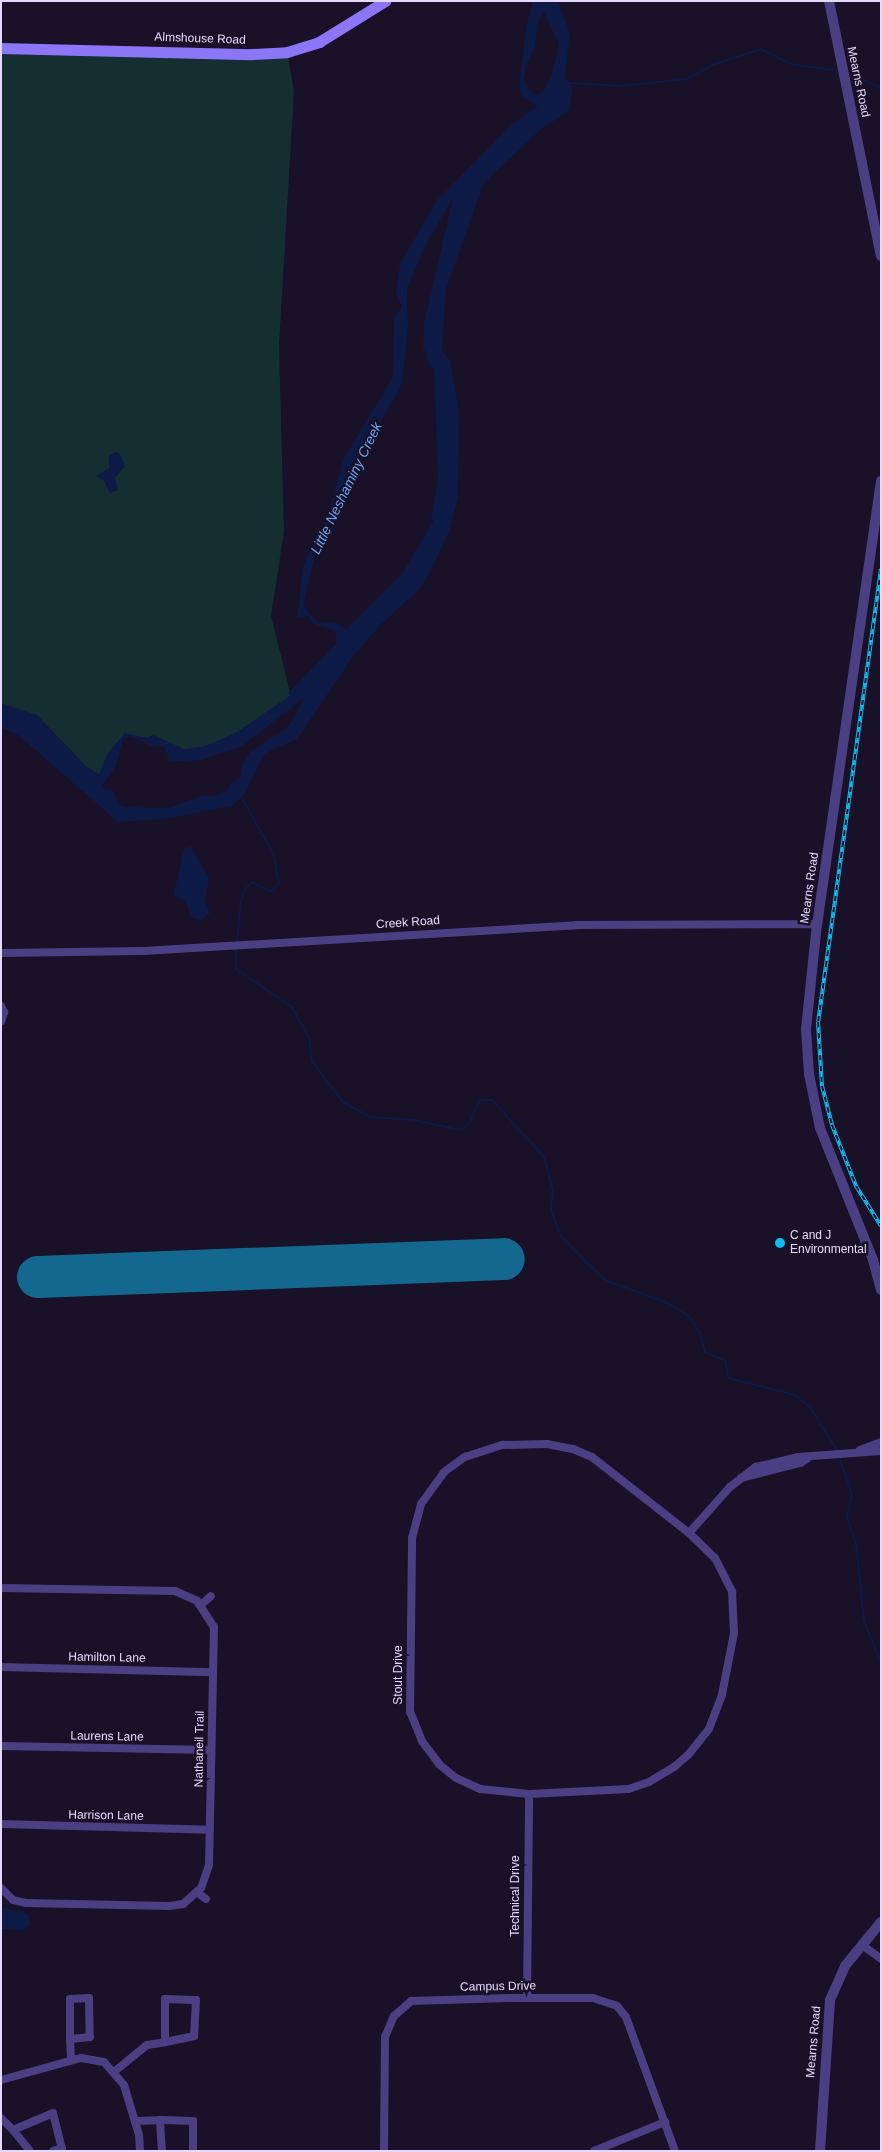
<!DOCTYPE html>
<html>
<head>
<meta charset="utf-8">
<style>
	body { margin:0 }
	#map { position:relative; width:882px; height:2152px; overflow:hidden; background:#181128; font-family:Arial,sans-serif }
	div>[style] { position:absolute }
	.green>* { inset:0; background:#152e31 }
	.water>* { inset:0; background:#0d1a45 }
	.stream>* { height:2px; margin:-1px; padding:0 1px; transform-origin:1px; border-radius:1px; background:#0d1a45 }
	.runway>* { height:42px; margin:-21px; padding:0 21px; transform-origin:21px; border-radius:21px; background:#14678e }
	.minor>* { height:8px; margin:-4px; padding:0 4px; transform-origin:4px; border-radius:4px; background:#4b3f84 }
	.tertiary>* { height:10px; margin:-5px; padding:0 5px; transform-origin:5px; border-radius:5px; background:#4b3f84 }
	.secondary>* { height:11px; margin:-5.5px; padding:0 5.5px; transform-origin:5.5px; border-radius:5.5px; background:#8b76f8 }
	.rail>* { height:4px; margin-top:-2px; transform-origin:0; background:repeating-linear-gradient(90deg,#181128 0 5.5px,#10bdf3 0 11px); box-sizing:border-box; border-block:1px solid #10bdf3 }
	.dots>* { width:14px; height:14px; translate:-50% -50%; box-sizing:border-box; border:2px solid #181128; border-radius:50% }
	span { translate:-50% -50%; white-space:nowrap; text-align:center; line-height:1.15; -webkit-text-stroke:5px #181128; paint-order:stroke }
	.street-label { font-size:12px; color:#e3dafd }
	.poi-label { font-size:12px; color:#e3dafd }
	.left { translate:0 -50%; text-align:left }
	.water-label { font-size:14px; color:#6da4f8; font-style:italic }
	.frame { position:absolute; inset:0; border:2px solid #e3dafd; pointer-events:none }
</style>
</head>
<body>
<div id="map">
	<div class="green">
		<i style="clip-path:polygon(1px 48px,287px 52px,294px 91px,279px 345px,284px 531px,271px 616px,292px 700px,239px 738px,185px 754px,157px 741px,126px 735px,99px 776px,1px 710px)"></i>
	</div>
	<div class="water">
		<i style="clip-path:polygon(evenodd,533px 1px,558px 1px,570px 33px,565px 76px,573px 89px,568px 112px,541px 129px,484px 183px,446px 289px,442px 350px,450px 360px,459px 411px,458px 498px,449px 532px,432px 568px,419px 590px,380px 625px,352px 658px,297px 739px,264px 754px,244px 794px,232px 806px,164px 819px,118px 822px,17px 734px,1px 728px,1px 703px,37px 715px,87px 767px,99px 774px,108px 753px,125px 733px,147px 738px,154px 735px,184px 749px,206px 746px,237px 732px,291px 695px,288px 693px,336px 644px,335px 630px,313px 624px,308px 616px,297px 618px,303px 567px,314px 542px,323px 532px,344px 458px,393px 377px,394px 318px,402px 307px,396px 294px,400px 264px,437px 200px,512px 124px,538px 106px,522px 97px,519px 89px,526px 27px,533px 1px,544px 11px,559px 45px,551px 77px,543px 91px,537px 95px,527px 90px,529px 87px,524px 80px,526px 66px,535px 46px,537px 25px,544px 11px,533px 1px,453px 198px,424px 323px,423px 350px,426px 351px,428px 363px,434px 369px,438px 477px,431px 519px,434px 520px,402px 574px,347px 629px,333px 622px,318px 623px,303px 605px,315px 556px,322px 542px,330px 534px,348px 498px,360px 460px,402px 384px,408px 327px,407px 287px,427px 243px,453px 198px,533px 1px,304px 698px,289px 726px,250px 752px,242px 764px,240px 778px,230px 784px,229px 790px,214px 796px,201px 796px,169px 808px,125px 807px,118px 804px,113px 790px,103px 789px,101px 786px,115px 769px,123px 740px,130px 736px,153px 747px,164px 746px,170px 762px,202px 760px,242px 746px,304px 698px)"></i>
		<i style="clip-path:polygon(115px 452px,120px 454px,125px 466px,115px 478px,118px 490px,110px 493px,104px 481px,96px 476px,109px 468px,109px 456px)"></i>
		<i style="clip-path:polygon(191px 846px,209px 878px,205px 901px,210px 913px,201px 920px,191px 917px,185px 900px,175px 897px,174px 893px,184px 849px)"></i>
		<i style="clip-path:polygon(1px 1907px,28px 1914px,31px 1925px,24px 1930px,1px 1929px)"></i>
	</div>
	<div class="stream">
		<i style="left:847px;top:72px;width:38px;rotate:25deg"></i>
		<i style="left:569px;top:83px;width:51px;rotate:3.4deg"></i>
		<i style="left:620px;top:86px;width:67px;rotate:-6deg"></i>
		<i style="left:687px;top:79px;width:29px;rotate:-29deg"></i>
		<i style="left:712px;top:65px;width:52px;rotate:-18.1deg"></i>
		<i style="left:761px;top:49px;width:33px;rotate:27deg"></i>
		<i style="left:790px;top:64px;width:50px;rotate:8deg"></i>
		<i style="left:237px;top:943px;width:43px;rotate:-84.7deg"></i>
		<i style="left:241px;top:900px;width:11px;rotate:-68deg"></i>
		<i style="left:245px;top:890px;width:11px;rotate:-49deg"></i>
		<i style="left:252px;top:882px;width:20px;rotate:27deg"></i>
		<i style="left:270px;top:891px;width:11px;rotate:-38deg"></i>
		<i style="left:279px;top:884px;width:29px;rotate:-100deg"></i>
		<i style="left:274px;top:855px;width:67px;rotate:-119.6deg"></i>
		<i style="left:236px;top:948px;width:21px;rotate:90deg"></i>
		<i style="left:236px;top:969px;width:68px;rotate:34.2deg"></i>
		<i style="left:292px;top:1007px;width:37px;rotate:61deg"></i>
		<i style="left:310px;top:1039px;width:21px;rotate:87deg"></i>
		<i style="left:311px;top:1060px;width:53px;rotate:52.7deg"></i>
		<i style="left:343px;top:1102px;width:32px;rotate:28deg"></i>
		<i style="left:371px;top:1117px;width:43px;rotate:4deg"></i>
		<i style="left:414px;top:1120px;width:47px;rotate:12.3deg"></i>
		<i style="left:460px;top:1130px;width:10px;rotate:-29deg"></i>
		<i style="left:469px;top:1125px;width:27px;rotate:-68deg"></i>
		<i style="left:479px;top:1100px;width:13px"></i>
		<i style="left:492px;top:1100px;width:77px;rotate:47.6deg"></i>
		<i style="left:544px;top:1157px;width:34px;rotate:75deg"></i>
		<i style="left:553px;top:1190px;width:20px;rotate:96deg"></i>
		<i style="left:551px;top:1210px;width:28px;rotate:69deg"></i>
		<i style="left:561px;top:1236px;width:40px;rotate:46deg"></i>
		<i style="left:589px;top:1265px;width:24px;rotate:42deg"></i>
		<i style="left:607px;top:1281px;width:65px;rotate:19.8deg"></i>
		<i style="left:668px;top:1303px;width:25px;rotate:32deg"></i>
		<i style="left:689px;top:1316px;width:20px;rotate:57deg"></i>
		<i style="left:700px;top:1333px;width:20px;rotate:75deg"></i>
		<i style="left:705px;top:1352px;width:23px;rotate:23deg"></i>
		<i style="left:726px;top:1361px;width:17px;rotate:83deg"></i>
		<i style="left:728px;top:1378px;width:69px;rotate:14.2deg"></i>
		<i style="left:795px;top:1395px;width:19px;rotate:39deg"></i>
		<i style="left:810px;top:1407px;width:53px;rotate:58.1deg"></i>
		<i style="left:839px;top:1456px;width:40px;rotate:71.1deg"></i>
		<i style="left:852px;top:1494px;width:25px;rotate:102deg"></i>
		<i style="left:847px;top:1518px;width:28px;rotate:71deg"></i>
		<i style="left:856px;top:1544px;width:77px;rotate:84.1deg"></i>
		<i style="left:864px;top:1621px;width:45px;rotate:68deg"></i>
	</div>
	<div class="runway">
		<i style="left:38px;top:1277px;width:466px;rotate:-2.2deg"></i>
	</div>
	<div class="minor">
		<i style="left:1px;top:953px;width:142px;rotate:-0.8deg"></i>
		<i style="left:143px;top:951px;width:434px;rotate:-3.4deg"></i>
		<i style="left:576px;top:925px;width:241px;rotate:-0.2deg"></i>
		<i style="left:1px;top:1006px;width:7px;rotate:63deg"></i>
		<i style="left:4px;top:1012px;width:10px;rotate:107deg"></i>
		<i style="left:547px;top:1444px;width:26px;rotate:11deg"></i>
		<i style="left:573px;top:1449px;width:21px;rotate:23deg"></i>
		<i style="left:592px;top:1457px;width:123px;rotate:38.1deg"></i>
		<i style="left:689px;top:1533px;width:36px;rotate:44deg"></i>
		<i style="left:715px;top:1558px;width:38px;rotate:63deg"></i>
		<i style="left:732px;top:1592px;width:41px;rotate:87.2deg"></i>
		<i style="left:734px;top:1633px;width:63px;rotate:101deg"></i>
		<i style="left:722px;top:1695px;width:36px;rotate:111deg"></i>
		<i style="left:709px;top:1729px;width:33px;rotate:129deg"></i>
		<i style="left:688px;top:1755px;width:18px;rotate:139deg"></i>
		<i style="left:674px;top:1767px;width:29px;rotate:149deg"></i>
		<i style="left:649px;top:1782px;width:21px;rotate:161deg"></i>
		<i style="left:629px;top:1789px;width:100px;rotate:177.1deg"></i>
		<i style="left:529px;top:1794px;width:49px;rotate:-174.2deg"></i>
		<i style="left:480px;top:1789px;width:26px;rotate:-155deg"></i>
		<i style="left:456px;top:1778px;width:21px;rotate:-141deg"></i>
		<i style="left:440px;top:1765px;width:30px;rotate:-127deg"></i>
		<i style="left:422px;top:1741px;width:31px;rotate:-112deg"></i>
		<i style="left:410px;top:1712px;width:174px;rotate:-89.3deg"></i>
		<i style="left:412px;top:1538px;width:35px;rotate:-75deg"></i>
		<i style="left:421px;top:1504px;width:39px;rotate:-54deg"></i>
		<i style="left:444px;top:1472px;width:26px;rotate:-36deg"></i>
		<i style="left:465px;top:1457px;width:40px;rotate:-18deg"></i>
		<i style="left:503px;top:1445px;width:44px;rotate:-1.3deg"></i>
		<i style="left:860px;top:1450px;width:22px;rotate:-21deg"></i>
		<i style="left:741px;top:1478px;width:61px;rotate:-14.3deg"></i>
		<i style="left:800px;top:1463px;width:8px;rotate:-30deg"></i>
		<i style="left:689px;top:1533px;width:62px;rotate:-48.3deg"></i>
		<i style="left:730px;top:1487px;width:33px;rotate:-38deg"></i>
		<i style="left:756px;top:1467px;width:43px;rotate:-13.4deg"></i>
		<i style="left:798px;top:1457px;width:83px;rotate:-4.1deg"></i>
		<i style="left:1px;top:1588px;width:174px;rotate:1deg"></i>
		<i style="left:175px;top:1591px;width:24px;rotate:24deg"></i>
		<i style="left:197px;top:1601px;width:31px;rotate:57deg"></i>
		<i style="left:214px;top:1627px;width:238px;rotate:91.2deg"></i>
		<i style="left:209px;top:1865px;width:24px;rotate:109deg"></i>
		<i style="left:201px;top:1888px;width:24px;rotate:138deg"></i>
		<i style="left:183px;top:1904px;width:14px;rotate:172deg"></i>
		<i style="left:169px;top:1906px;width:143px;rotate:-178.8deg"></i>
		<i style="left:26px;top:1903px;width:13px;rotate:-167deg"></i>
		<i style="left:13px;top:1900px;width:17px;rotate:-135deg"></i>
		<i style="left:201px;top:1605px;width:13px;rotate:-42deg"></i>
		<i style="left:1px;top:1667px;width:212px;rotate:1.4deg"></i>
		<i style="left:1px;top:1746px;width:210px;rotate:1.1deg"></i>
		<i style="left:1px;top:1824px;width:209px;rotate:1.6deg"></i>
		<i style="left:198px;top:1893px;width:10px;rotate:37deg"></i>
		<i style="left:862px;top:1945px;width:24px;rotate:36deg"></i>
		<i style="left:89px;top:1998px;width:39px;rotate:89deg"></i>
		<i style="left:90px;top:2037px;width:20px;rotate:174deg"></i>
		<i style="left:70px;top:2039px;width:40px;rotate:-90deg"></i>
		<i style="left:70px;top:1999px;width:19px;rotate:-3deg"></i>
		<i style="left:527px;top:1998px;width:204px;rotate:-89.4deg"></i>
		<i style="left:165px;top:1999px;width:31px;rotate:2deg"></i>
		<i style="left:196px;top:2000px;width:36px;rotate:93deg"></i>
		<i style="left:194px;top:2036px;width:30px;rotate:168deg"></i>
		<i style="left:165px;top:2042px;width:43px;rotate:-90deg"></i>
		<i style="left:70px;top:2039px;width:21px;rotate:87deg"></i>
		<i style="left:115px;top:2071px;width:41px;rotate:-39.1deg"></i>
		<i style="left:147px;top:2045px;width:18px;rotate:-9deg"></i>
		<i style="left:1px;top:2080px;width:83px;rotate:-15.4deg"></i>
		<i style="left:81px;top:2058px;width:23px;rotate:10deg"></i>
		<i style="left:104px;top:2062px;width:30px;rotate:49deg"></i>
		<i style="left:124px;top:2085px;width:52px;rotate:73.3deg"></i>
		<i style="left:139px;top:2135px;width:16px;rotate:86deg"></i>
		<i style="left:1px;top:2118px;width:17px;rotate:45deg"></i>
		<i style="left:135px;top:2121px;width:25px;rotate:-2deg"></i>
		<i style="left:30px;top:2151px;width:27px;rotate:-129deg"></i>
		<i style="left:13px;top:2130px;width:43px;rotate:-23deg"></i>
		<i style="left:53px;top:2113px;width:36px;rotate:76deg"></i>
		<i style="left:62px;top:2148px;width:9px;rotate:162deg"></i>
		<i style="left:162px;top:2151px;width:31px;rotate:-94deg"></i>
		<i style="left:160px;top:2120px;width:3px"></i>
		<i style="left:163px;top:2120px;width:30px;rotate:2deg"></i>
		<i style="left:193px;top:2121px;width:30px;rotate:90deg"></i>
		<i style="left:384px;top:2151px;width:114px;rotate:-89.5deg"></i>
		<i style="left:385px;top:2037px;width:23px;rotate:-67deg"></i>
		<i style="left:394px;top:2016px;width:23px;rotate:-41deg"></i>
		<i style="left:411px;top:2001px;width:98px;rotate:-1.8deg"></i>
		<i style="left:509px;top:1998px;width:84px"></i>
		<i style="left:593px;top:1998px;width:25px;rotate:18deg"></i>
		<i style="left:617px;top:2006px;width:14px;rotate:51deg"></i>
		<i style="left:626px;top:2017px;width:143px;rotate:69.9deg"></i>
		<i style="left:594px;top:2151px;width:77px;rotate:-22.2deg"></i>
	</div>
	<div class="tertiary">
		<i style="left:829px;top:1px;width:260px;rotate:78.5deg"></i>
		<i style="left:881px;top:481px;width:448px;rotate:98.2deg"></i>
		<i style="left:817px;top:924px;width:106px;rotate:96deg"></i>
		<i style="left:806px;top:1029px;width:45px;rotate:86.2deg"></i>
		<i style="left:809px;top:1074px;width:55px;rotate:78.5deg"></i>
		<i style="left:820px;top:1128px;width:142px;rotate:68.1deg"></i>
		<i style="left:873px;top:1260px;width:31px;rotate:75deg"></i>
		<i style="left:820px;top:2151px;width:151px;rotate:-86.2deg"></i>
		<i style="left:830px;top:2000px;width:37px;rotate:-66deg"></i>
		<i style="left:845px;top:1966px;width:57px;rotate:-50.7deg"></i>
	</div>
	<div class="secondary">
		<i style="left:1px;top:48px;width:251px;rotate:1.4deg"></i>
		<i style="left:252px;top:54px;width:35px;rotate:-3deg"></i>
		<i style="left:287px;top:52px;width:34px;rotate:-17deg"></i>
		<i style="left:319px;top:42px;width:78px;rotate:-31.8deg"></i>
	</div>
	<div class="rail">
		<i style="left:881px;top:569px;width:457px;rotate:97.9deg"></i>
		<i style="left:818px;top:1022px;width:64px;rotate:86.4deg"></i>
		<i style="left:822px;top:1086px;width:40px;rotate:75.6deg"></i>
		<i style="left:832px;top:1125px;width:66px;rotate:68.5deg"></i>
		<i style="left:856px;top:1186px;width:47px;rotate:58deg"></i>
	</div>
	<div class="dots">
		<i style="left:780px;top:1243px;background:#10bdf3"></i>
	</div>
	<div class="street-label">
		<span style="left:200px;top:39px;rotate:2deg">Almshouse Road</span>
		<span style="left:858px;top:82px;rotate:78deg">Mearns Road</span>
		<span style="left:810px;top:888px;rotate:-82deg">Mearns Road</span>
		<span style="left:408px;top:923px;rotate:-4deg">Creek Road</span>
		<span style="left:107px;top:1658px;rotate:1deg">Hamilton Lane</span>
		<span style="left:399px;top:1675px;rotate:-90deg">Stout Drive</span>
		<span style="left:107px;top:1737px;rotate:1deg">Laurens Lane</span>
		<span style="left:200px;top:1749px;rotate:-89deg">Nathaneil Trail</span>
		<span style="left:106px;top:1816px;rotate:1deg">Harrison Lane</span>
		<span style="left:516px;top:1896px;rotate:-90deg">Technical Drive</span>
		<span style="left:498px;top:1987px;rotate:-1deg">Campus Drive</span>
		<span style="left:814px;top:2042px;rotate:-85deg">Mearns Road</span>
	</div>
	<div class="poi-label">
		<span class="left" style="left:790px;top:1243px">C and J<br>Environmental</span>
	</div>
	<div class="water-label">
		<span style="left:346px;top:488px;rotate:-64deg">Little Neshaminy Creek</span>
	</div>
	<div class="frame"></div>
</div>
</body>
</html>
